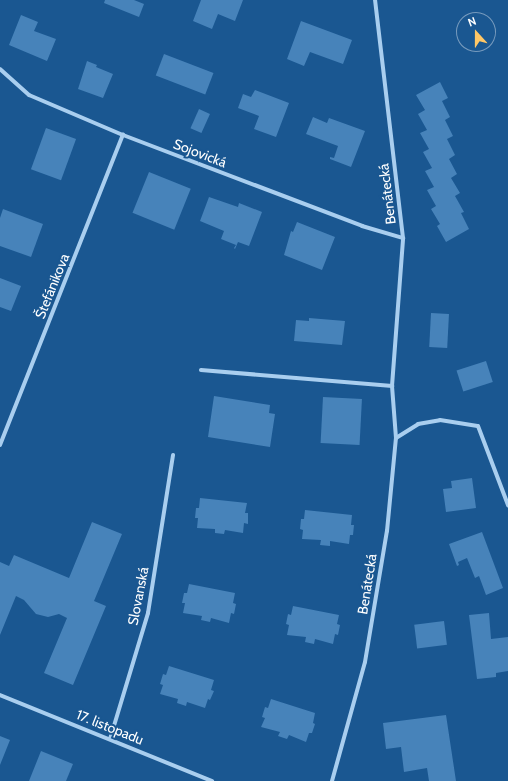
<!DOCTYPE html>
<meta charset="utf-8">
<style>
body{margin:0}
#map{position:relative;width:508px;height:781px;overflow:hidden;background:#1a5791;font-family:Cabin,sans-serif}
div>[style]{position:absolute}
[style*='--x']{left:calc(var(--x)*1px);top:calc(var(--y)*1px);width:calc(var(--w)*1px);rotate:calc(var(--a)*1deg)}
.building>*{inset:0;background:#4783ba;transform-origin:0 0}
.minor>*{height:4px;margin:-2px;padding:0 2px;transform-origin:2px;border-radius:2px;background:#a9ceef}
span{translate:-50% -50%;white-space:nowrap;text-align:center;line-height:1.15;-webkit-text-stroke:4px #1a5791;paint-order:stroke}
.street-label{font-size:14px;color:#fff}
.north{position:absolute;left:456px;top:12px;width:40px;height:40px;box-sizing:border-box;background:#1a5791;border:1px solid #769abd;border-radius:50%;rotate:339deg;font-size:11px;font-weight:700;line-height:16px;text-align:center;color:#fff}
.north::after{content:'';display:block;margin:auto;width:14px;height:18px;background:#ffc766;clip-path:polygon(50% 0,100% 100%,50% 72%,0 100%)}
</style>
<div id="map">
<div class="building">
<div style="clip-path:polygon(105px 0,134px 0,144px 4px,139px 17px,104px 3px)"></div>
<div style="clip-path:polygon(201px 0,243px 0,235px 21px,218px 14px,212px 29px,193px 21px)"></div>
<div style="clip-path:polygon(21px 15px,38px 22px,34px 31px,56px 39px,47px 61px,9px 45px)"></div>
<div style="clip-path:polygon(301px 21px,352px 40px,343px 64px,310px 52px,304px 66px,287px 59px)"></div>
<div style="left:164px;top:54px;width:53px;height:23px;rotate:21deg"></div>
<div style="clip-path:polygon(87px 61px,97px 65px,96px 67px,113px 74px,103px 98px,78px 89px)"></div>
<div style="clip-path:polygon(440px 82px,448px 98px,442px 101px,450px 117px,445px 120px,453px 136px,447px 139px,455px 155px,449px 159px,457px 174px,451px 178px,460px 193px,455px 196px,464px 212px,461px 213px,469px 229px,446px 242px,437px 226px,440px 224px,431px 209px,436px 206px,427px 190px,434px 187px,425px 171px,432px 168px,423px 152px,429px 149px,420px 133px,427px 130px,418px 114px,425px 110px,416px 95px)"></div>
<div style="clip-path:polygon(255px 90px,289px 103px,276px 137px,254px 129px,259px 116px,238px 108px,243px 94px,251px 97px)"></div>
<div style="left:199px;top:109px;width:12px;height:21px;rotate:24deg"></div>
<div style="clip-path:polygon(313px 117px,327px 123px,329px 118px,365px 131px,351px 167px,330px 159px,330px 157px,334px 158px,338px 146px,306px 134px)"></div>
<div style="left:46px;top:128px;width:32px;height:44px;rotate:20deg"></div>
<div style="left:149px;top:172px;width:45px;height:44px;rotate:22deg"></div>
<div style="clip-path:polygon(209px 197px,238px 207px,239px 203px,262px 212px,249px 246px,238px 242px,235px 249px,234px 248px,236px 245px,221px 239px,224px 231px,200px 221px)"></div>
<div style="clip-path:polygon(3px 209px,43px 224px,31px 257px,0 246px,0 218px)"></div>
<div style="clip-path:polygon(297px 222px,335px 237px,322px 270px,284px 255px,291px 231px,293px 232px)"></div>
<div style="clip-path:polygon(0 278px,21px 286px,11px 311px,0 307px)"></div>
<div style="left:431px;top:313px;width:18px;height:34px;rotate:3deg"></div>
<div style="clip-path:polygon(309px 318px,345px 321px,342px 345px,294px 341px,296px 320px,309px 321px)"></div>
<div style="left:486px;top:361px;width:22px;height:31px;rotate:72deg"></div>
<div style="clip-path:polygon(214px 396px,270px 405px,269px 413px,275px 414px,270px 447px,208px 437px)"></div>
<div style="left:323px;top:397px;width:39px;height:46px;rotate:3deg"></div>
<div style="clip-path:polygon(472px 478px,476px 508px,446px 512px,443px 489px,452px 488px,451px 481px)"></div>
<div style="clip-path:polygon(200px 498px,247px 503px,245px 513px,248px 513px,248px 524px,244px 523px,243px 533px,225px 530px,224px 534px,215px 533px,215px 529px,197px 528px,198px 518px,195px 518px,196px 508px,199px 508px)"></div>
<div style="clip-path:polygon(305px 510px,352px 515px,351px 525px,354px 525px,353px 535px,350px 535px,349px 544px,330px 541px,330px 546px,320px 545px,321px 540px,302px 539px,303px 530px,300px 529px,301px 519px,304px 519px)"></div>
<div style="clip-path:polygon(92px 522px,122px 534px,94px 601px,106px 606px,73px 685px,44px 673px,67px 618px,59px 614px,48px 617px,36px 614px,24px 600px,16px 596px,0 635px,0 562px,9px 566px,14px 555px,69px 578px)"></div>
<div style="clip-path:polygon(482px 532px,503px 588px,486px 595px,479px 576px,475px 578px,467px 558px,458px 562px,459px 565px,457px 566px,449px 544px)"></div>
<div style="clip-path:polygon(189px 584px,235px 593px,233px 603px,236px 604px,234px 614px,231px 613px,229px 623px,211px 618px,210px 622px,201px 620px,202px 616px,183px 613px,185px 603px,182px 603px,184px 593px,187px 593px)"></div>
<div style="clip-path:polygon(293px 606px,339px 615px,337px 624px,340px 625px,338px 635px,335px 634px,333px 644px,315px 639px,314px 644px,305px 642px,306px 637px,287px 635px,289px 625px,286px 624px,288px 614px,291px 615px)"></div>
<div style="clip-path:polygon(489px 613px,491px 639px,508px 637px,508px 671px,496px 673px,496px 677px,477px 679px,469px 615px)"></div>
<div style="left:444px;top:621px;width:24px;height:30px;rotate:83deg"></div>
<div style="clip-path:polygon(169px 666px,214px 680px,211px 690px,214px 691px,210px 700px,208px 699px,205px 708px,187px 702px,186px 706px,177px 703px,178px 699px,160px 694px,163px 685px,160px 684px,163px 674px,166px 675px)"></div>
<div style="clip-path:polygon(271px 699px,315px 713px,313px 723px,315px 724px,312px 733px,309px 733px,306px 742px,289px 735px,287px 739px,278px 736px,280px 732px,261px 727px,265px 718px,262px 717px,265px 707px,268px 708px)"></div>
<div style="clip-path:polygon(446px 715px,456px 781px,429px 781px,427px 768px,404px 772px,401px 747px,386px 749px,383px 723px)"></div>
<div style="clip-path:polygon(0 736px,10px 740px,0 765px)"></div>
<div style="clip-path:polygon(41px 751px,73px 764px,66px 781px,29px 781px)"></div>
</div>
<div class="minor">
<div style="--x:0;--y:69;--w:39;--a:42"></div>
<div style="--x:29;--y:95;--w:102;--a:23.1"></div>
<div style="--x:123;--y:135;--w:256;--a:20.8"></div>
<div style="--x:362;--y:226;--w:43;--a:16.3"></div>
<div style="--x:201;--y:370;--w:192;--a:4.8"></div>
<div style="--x:396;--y:438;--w:26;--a:-32"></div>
<div style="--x:418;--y:424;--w:22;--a:-10"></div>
<div style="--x:440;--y:420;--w:38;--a:9"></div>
<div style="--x:478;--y:426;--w:85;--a:69.2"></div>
<div style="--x:0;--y:445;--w:334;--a:-68.4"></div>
<div style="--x:0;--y:695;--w:229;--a:22.1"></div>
<div style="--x:110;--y:739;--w:132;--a:-73.2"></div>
<div style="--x:148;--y:613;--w:160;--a:-81"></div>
<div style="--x:332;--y:781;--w:123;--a:-74.5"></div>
<div style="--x:365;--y:662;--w:133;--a:-80.5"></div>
<div style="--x:387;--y:531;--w:93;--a:-84.5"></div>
<div style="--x:396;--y:438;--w:52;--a:-94.4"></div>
<div style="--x:392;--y:386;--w:148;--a:-85.7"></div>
<div style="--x:403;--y:238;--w:240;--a:-96.7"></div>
</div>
<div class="street-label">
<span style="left:200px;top:153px;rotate:21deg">Sojovická</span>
<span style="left:387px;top:194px;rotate:-97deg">Benátecká</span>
<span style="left:52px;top:286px;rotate:-68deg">Štefánikova</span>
<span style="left:367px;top:584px;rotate:-81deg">Benátecká</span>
<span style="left:138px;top:596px;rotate:-79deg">Slovanská</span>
<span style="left:110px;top:727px;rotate:22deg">17. listopadu</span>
</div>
<div class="north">N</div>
</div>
